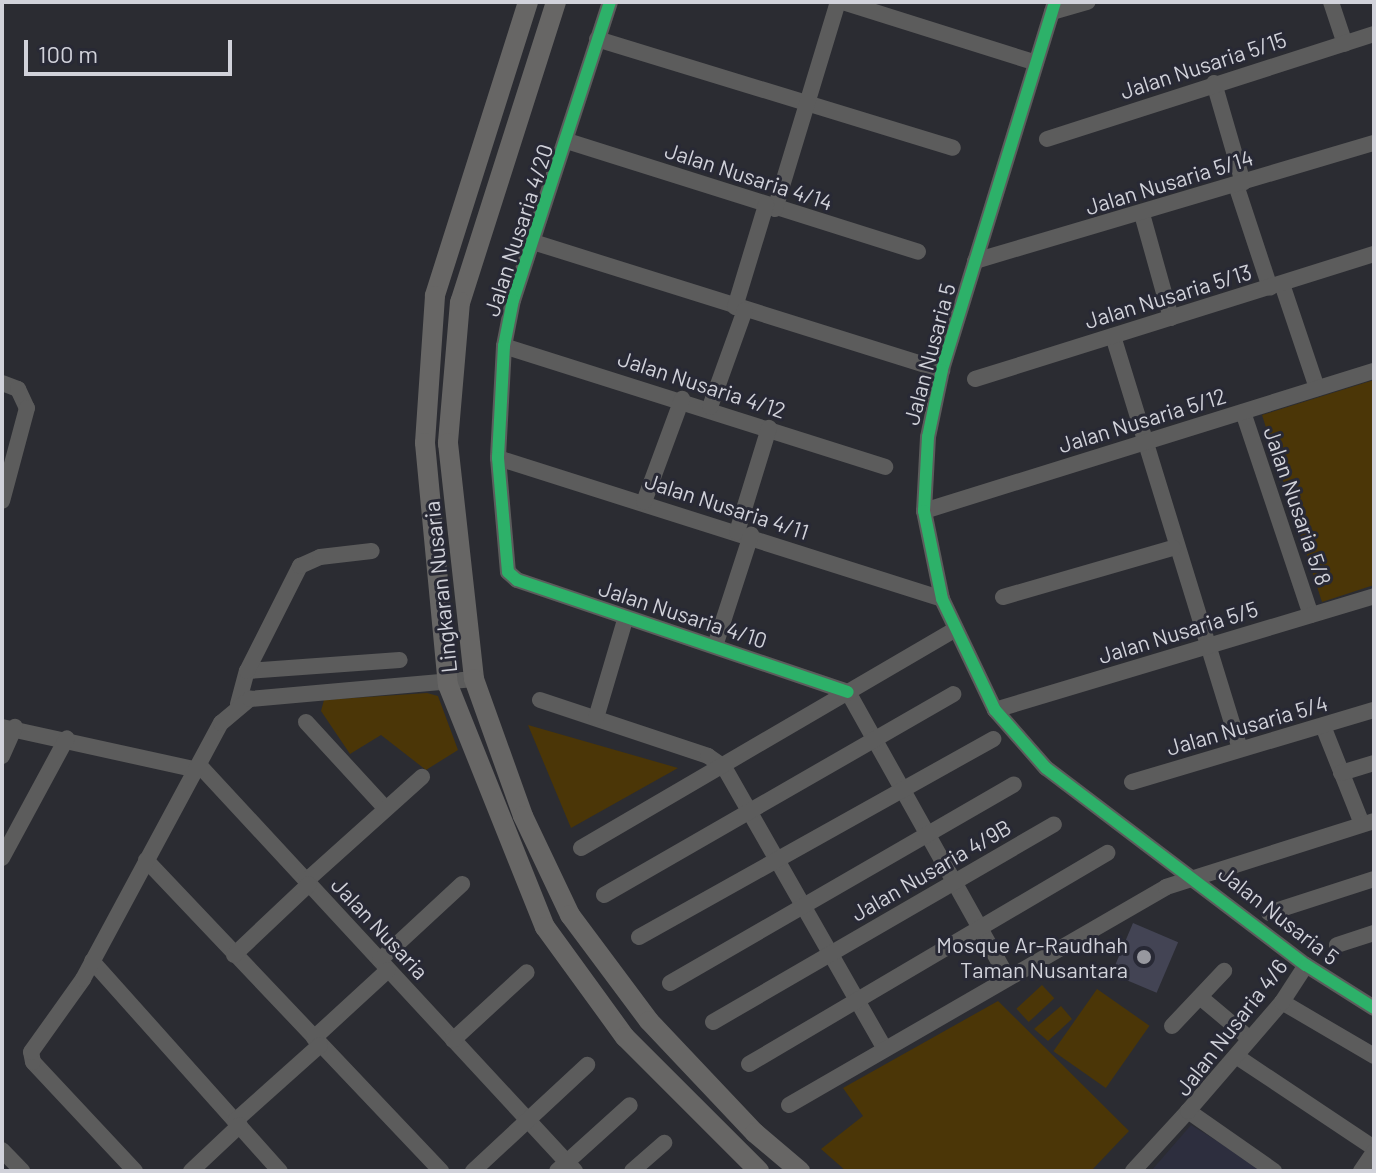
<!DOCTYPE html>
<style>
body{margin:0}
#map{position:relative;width:1376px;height:1173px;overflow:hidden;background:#2b2c32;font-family:Barlow,sans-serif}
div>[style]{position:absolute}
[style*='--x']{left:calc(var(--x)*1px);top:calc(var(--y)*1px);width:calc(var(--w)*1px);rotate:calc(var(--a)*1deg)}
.built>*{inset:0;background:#2d2e3e}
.green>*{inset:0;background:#4b3607;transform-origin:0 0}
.building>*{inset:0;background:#434454;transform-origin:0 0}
.minor>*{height:16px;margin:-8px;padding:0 8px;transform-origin:8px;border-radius:8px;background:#5c5c5c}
.major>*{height:20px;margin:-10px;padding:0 10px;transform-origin:10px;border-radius:10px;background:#676665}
.cycleway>*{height:12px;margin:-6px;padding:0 6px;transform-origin:6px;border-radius:6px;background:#2db169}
.dots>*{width:22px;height:22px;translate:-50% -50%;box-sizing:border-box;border:4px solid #282935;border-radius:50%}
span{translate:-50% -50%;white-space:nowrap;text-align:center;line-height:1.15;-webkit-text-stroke:6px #282935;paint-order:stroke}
.street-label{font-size:22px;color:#d1d2da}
.poi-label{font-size:22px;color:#d1d2da}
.right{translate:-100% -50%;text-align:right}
.frame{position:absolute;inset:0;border:4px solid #d1d2da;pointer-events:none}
.scale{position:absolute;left:24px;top:40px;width:208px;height:36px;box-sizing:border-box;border:4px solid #d1d2da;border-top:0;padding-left:10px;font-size:24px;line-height:28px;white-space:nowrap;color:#d1d2da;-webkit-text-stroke:6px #282935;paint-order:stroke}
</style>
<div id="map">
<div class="built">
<div style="clip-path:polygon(1191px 1125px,1266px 1171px,1151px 1171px)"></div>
</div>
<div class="green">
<div style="clip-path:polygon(1374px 380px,1374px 585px,1322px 602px,1262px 415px)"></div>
<div style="clip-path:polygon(427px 693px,438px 696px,458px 750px,426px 770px,381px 735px,350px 754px,321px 711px,324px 700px)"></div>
<div style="clip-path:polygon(528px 725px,678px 768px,571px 828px)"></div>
<div style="left:1042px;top:985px;width:18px;height:35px;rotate:47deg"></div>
<div style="left:1097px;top:989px;width:64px;height:76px;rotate:35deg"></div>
<div style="clip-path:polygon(998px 1001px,1129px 1131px,1091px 1171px,846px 1171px,821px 1149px,863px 1116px,843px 1088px)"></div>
<div style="clip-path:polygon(1061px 1006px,1072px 1019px,1048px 1041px,1034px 1029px)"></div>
</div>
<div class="building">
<div style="left:1133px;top:923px;width:49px;height:55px;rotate:23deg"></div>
</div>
<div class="minor">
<div style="--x:610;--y:2;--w:313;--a:108"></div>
<div style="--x:513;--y:300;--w:47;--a:101.1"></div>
<div style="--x:504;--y:346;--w:112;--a:93.1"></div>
<div style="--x:498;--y:458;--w:114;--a:85"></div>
<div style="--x:508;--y:572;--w:12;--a:42"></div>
<div style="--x:517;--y:580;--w:349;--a:18.7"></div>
<div style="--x:848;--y:692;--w:325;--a:60.8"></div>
<div style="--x:843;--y:2;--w:202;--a:17.5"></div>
<div style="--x:1055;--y:2;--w:385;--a:107.1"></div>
<div style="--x:942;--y:370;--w:68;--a:101.8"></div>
<div style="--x:928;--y:437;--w:74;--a:93.1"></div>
<div style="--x:924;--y:511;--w:90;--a:78.4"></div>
<div style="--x:942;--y:599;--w:123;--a:64.5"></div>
<div style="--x:995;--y:710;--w:77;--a:48.7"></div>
<div style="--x:1046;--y:768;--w:326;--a:37.2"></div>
<div style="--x:1306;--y:965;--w:80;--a:32.3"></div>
<div style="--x:1331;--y:2;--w:44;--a:71.6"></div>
<div style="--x:1052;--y:12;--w:37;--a:-16"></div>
<div style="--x:597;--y:39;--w:372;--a:17"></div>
<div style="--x:1214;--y:83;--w:104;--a:73.8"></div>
<div style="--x:1047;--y:139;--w:343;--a:-17.8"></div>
<div style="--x:567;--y:141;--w:368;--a:17.5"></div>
<div style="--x:1236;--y:185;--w:108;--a:71.7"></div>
<div style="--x:775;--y:209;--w:216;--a:-73.1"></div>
<div style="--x:1142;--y:214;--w:108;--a:74.4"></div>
<div style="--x:533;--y:242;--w:429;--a:17.4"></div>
<div style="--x:975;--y:261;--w:416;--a:-16.5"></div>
<div style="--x:1282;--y:284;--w:110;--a:71.4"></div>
<div style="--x:735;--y:307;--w:107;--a:-73.1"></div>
<div style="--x:1113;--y:336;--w:432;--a:72.9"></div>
<div style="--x:504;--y:346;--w:400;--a:17.6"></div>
<div style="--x:975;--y:379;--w:418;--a:-17.4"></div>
<div style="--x:2;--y:383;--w:17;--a:21"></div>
<div style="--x:18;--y:389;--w:21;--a:65"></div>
<div style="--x:27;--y:408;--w:96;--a:105"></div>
<div style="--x:710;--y:407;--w:103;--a:-70.2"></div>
<div style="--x:1243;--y:412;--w:214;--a:71.5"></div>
<div style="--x:498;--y:458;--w:466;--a:17.6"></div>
<div style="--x:644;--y:502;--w:110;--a:-69.7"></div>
<div style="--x:924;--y:511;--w:471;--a:-17.3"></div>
<div style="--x:737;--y:532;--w:109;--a:-72.9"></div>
<div style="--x:1003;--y:597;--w:177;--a:-16.1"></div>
<div style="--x:716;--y:643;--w:114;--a:-72"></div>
<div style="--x:247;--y:671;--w:153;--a:-4.1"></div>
<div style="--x:540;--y:700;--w:177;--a:18.4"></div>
<div style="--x:708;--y:756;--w:19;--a:35"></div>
<div style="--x:724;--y:767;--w:321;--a:60.3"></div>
<div style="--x:238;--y:704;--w:34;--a:-75"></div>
<div style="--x:247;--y:671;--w:118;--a:-63.2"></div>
<div style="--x:300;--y:566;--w:22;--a:-24"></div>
<div style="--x:320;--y:557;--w:52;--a:-6.6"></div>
<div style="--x:995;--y:710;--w:396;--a:-16.7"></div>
<div style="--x:596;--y:718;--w:105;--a:-73.5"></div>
<div style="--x:306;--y:722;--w:117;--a:47.4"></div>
<div style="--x:1323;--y:726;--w:105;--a:68.3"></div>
<div style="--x:2;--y:727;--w:201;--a:12.4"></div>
<div style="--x:2;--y:756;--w:32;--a:-66"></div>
<div style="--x:200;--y:766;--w:552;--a:47.2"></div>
<div style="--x:1341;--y:773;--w:34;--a:-17"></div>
<div style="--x:1132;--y:782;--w:252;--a:-16.6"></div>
<div style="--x:581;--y:848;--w:431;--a:-30.3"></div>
<div style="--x:2;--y:858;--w:136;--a:-61.6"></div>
<div style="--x:146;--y:860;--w:429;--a:46.5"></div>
<div style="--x:306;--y:881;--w:156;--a:-41.9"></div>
<div style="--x:604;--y:895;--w:403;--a:-29.9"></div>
<div style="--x:1269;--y:913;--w:110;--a:-17.9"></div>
<div style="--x:639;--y:937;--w:406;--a:-29.2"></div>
<div style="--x:1337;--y:945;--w:39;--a:-18"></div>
<div style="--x:234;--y:955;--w:103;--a:-43.4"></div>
<div style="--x:380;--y:960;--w:112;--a:-42.8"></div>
<div style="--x:92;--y:961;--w:282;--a:48.2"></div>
<div style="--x:670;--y:983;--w:397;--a:-30"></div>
<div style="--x:1200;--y:997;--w:65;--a:40"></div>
<div style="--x:1282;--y:1002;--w:107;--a:30.4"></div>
<div style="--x:713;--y:1022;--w:394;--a:-30.1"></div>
<div style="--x:1172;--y:1026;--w:76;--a:-46.6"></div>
<div style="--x:314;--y:1038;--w:100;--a:-42.6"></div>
<div style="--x:453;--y:1040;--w:100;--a:-42.6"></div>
<div style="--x:1236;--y:1056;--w:166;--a:33.7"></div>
<div style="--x:749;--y:1064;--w:416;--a:-30.5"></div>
<div style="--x:789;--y:1105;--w:435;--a:-30"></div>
<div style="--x:1166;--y:887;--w:218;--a:-17.6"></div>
<div style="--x:235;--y:1121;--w:114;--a:-41.8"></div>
<div style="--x:2;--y:1150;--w:29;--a:46"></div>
<div style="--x:135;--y:1171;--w:149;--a:-133.1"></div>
<div style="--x:33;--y:1062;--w:10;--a:-101"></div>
<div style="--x:31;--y:1052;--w:90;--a:-54.5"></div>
<div style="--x:83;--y:979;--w:291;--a:-61.7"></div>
<div style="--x:221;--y:723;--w:38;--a:-40"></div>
<div style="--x:250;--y:699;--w:225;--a:-5.1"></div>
<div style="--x:191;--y:1171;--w:67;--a:-43.2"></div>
<div style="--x:473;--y:1171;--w:156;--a:-42.9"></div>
<div style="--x:557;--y:1171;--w:98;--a:-42.1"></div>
<div style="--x:632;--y:1171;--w:43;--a:-41.2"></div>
<div style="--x:1133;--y:1171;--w:81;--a:-47.5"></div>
<div style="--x:1274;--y:1171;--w:105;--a:-145.1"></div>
<div style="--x:1188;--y:1111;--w:144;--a:-49.2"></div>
<div style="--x:1282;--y:1002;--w:44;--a:-57"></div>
<div style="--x:1361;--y:1171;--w:23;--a:-56"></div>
</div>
<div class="major">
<div style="--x:528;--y:2;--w:308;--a:107.6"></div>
<div style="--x:435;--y:296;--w:147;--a:93.9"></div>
<div style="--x:425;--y:443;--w:243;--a:84.6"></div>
<div style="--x:448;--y:685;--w:261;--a:68.2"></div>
<div style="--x:545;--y:927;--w:136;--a:54"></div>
<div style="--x:625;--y:1037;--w:190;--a:45"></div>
<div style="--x:556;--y:2;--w:315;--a:107.7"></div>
<div style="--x:460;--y:302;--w:142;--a:94.9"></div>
<div style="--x:448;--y:443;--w:237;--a:83.7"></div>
<div style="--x:474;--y:679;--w:145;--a:70.3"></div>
<div style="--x:523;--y:816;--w:110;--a:64.6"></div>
<div style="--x:570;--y:915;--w:132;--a:53.3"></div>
<div style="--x:649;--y:1021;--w:154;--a:46.6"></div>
<div style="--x:755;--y:1133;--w:59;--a:40.2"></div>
</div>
<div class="cycleway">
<div style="--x:610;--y:2;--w:313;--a:108"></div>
<div style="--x:513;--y:300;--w:47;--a:101.1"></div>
<div style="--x:504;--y:346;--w:112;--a:93.1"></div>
<div style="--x:498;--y:458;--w:114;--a:85"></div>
<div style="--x:508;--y:572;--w:12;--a:42"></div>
<div style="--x:517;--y:580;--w:349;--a:18.7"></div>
<div style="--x:1055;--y:2;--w:385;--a:107.1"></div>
<div style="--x:942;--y:370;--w:68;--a:101.8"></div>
<div style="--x:928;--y:437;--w:74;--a:93.1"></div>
<div style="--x:924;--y:511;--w:90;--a:78.4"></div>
<div style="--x:942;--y:599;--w:123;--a:64.5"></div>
<div style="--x:995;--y:710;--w:77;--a:48.7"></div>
<div style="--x:1046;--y:768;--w:326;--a:37.2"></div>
<div style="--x:1306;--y:965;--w:80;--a:32.3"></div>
</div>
<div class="dots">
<div style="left:1144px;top:957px;background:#97989f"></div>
</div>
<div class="street-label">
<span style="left:1203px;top:65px;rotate:-18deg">Jalan Nusaria 5/15</span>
<span style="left:749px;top:176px;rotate:18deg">Jalan Nusaria 4/14</span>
<span style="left:1169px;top:182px;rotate:-17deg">Jalan Nusaria 5/14</span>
<span style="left:518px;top:230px;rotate:-72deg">Jalan Nusaria 4/20</span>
<span style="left:1168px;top:296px;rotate:-17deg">Jalan Nusaria 5/13</span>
<span style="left:929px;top:354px;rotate:-75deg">Jalan Nusaria 5</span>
<span style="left:702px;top:384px;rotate:18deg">Jalan Nusaria 4/12</span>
<span style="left:1142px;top:420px;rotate:-17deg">Jalan Nusaria 5/12</span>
<span style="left:727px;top:506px;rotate:18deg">Jalan Nusaria 4/11</span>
<span style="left:1298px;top:506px;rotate:71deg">Jalan Nusaria 5/8</span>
<span style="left:440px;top:587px;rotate:-96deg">Lingkaran Nusaria</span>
<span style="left:683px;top:614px;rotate:18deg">Jalan Nusaria 4/10</span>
<span style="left:1178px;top:632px;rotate:-17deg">Jalan Nusaria 5/5</span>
<span style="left:1247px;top:725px;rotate:-16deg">Jalan Nusaria 5/4</span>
<span style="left:931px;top:870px;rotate:-30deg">Jalan Nusaria 4/9B</span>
<span style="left:1279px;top:915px;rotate:38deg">Jalan Nusaria 5</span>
<span style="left:380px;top:928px;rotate:47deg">Jalan Nusaria</span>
<span style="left:1231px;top:1027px;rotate:-52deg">Jalan Nusaria 4/6</span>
</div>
<div class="poi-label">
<span class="right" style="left:1128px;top:957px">Mosque Ar-Raudhah<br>Taman Nusantara</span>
</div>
<div class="frame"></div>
<div class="scale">100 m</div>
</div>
